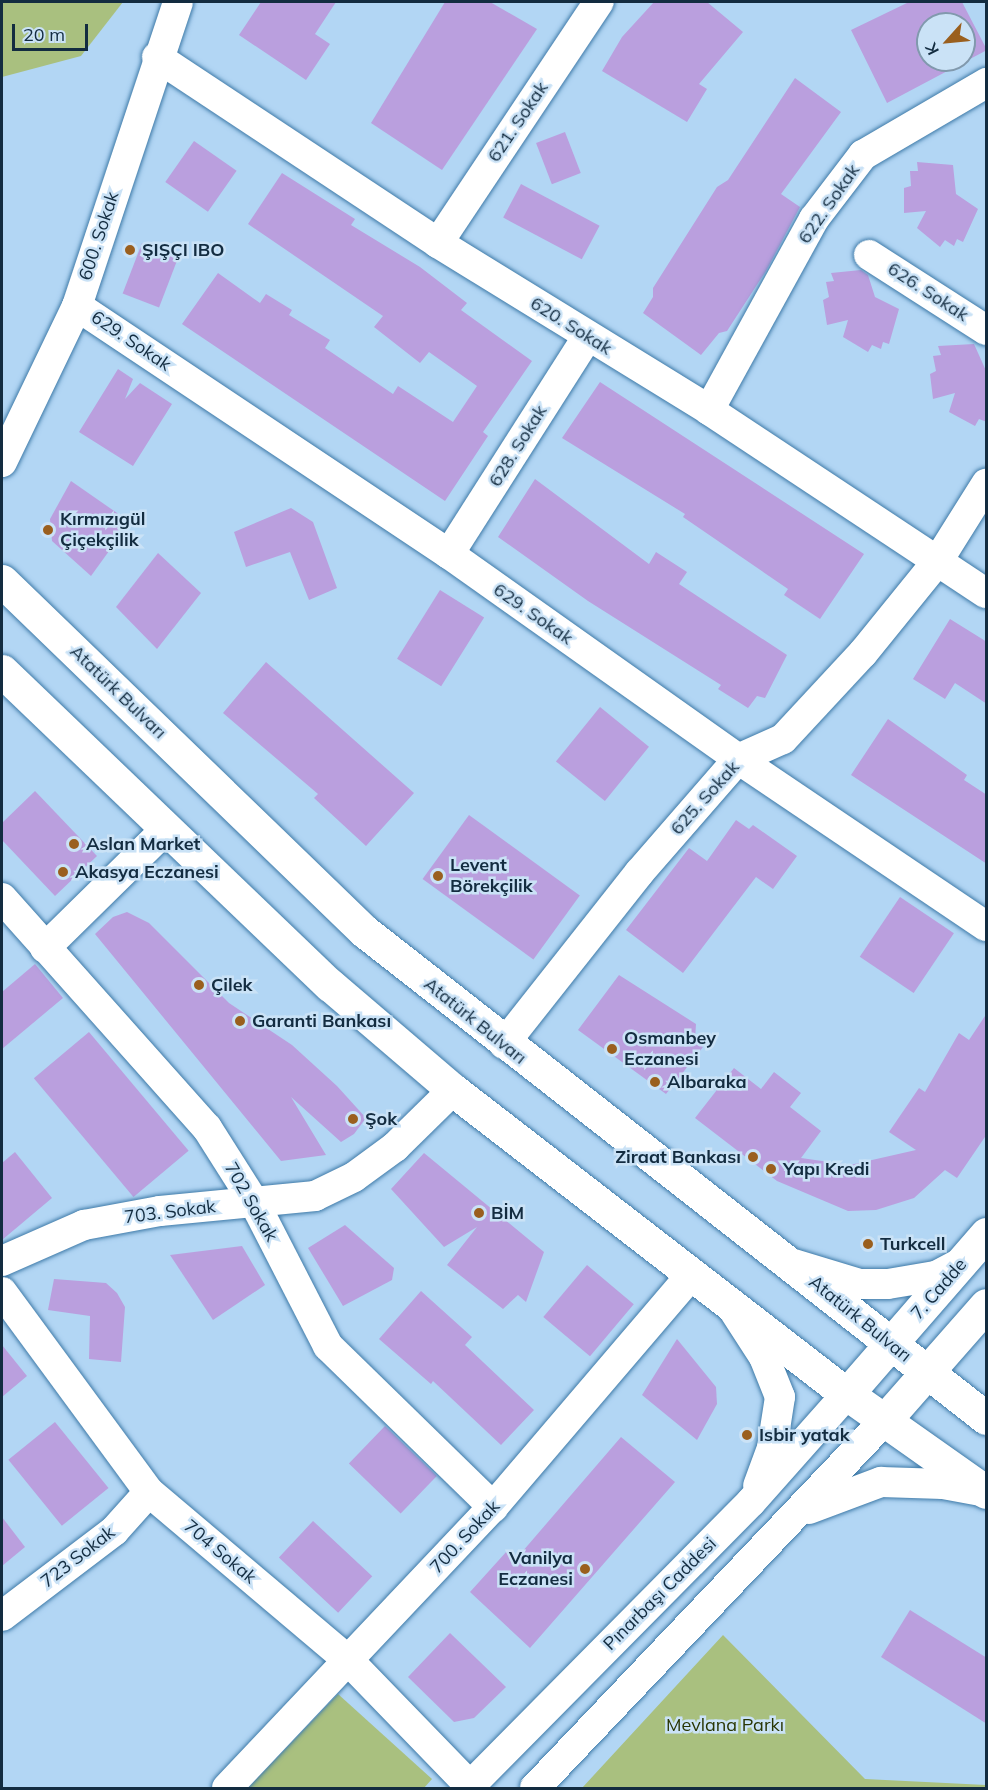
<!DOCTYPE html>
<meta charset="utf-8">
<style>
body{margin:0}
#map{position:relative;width:988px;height:1790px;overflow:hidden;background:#b2d6f4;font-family:Mulish,sans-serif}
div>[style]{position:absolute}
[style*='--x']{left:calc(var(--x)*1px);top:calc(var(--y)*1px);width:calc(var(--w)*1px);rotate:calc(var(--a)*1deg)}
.green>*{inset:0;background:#a9c07f}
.building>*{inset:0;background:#ba9fde;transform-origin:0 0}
.roads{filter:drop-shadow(0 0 2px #3e7aa8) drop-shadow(0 0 2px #3e7aa8)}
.minor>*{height:30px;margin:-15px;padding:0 15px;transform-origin:15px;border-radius:15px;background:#fff}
.major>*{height:33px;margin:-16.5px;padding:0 16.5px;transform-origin:16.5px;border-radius:16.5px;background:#fff}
.dots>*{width:16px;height:16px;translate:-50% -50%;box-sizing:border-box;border:3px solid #cae2f6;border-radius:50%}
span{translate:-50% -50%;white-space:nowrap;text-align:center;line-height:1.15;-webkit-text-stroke:5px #cae2f6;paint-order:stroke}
.street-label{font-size:18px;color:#132c40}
.poi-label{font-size:18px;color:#132c40;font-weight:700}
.left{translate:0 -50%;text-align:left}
.right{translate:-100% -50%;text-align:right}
.park-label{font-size:18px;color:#283502}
.frame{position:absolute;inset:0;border:3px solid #132c40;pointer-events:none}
.north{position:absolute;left:916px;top:12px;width:60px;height:60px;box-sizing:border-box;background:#cae2f6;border:2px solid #8199ad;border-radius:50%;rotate:243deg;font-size:16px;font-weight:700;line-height:24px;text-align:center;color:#132c40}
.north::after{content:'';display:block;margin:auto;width:21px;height:27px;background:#9a5f1e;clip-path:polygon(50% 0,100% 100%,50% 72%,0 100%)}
.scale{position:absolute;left:12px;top:24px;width:76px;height:27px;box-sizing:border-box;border:3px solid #132c40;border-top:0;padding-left:8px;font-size:18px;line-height:21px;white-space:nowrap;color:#132c40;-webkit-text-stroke:4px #cae2f6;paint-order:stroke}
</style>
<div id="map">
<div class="green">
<div style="clip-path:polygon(2px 2px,123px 2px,81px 56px,2px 77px)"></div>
<div style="clip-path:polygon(723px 1635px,865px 1779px,986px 1785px,986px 1788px,582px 1788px)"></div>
<div style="clip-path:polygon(338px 1694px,432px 1779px,424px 1788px,248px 1788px)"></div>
</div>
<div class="building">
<div style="clip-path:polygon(261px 2px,336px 2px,315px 34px,330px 44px,306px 80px,239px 35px)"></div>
<div style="clip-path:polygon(445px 2px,490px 2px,537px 29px,442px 170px,371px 123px)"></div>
<div style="clip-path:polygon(654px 2px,707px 2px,743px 32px,699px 84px,707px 89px,687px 122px,602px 71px,622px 37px)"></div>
<div style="clip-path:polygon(evenodd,909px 2px,962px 2px,987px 50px,887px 103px,851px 30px,909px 2px,928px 24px,964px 24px,964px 60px,928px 60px,928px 24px)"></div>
<div style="clip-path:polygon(795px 78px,841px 112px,781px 194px,800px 207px,766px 271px,727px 331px,719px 333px,701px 355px,643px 313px,653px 297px,653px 288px,717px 187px,728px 180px)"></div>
<div style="left:565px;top:132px;width:44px;height:31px;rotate:69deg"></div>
<div style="left:194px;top:141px;width:52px;height:50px;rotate:35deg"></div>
<div style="clip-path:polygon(917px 162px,953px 165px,956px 194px,978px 209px,963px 242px,957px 239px,954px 246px,945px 240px,940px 247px,917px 228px,926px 211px,904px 213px,904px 188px,911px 186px,910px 171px,918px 171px)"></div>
<div style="clip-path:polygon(282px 173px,355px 219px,351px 225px,420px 267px,467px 303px,461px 310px,532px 361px,483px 432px,488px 436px,445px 501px,182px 324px,218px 273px,260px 303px,266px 294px,292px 310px,289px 315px,330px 340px,325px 348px,393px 394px,398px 386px,453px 422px,477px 386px,429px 352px,420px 363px,374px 327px,383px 316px,248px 224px)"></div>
<div style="left:521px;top:184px;width:89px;height:38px;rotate:28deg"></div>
<div style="left:142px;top:243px;width:39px;height:54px;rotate:21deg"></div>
<div style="clip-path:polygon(861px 270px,868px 275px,875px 297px,899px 309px,889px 344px,883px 342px,881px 349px,872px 345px,868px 352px,843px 337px,848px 320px,827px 325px,823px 300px,829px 297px,826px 282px,834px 281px,831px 273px)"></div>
<div style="clip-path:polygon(974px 344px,987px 373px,987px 422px,979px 419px,975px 426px,949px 412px,955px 393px,933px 399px,930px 374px,936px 371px,933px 356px,941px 355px,938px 346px)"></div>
<div style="clip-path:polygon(118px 369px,133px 379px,125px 399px,140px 383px,172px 404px,133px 466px,79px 432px)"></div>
<div style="clip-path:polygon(600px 382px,864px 554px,820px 619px,784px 595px,788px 589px,683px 517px,685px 514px,562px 438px)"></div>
<div style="clip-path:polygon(535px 479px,649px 564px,656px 552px,687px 572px,679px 584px,787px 655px,765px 698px,757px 696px,748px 708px,718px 689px,721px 685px,588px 601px,498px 537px)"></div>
<div style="clip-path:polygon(71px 481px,130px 522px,91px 576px,52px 541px,50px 519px)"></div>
<div style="clip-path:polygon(291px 508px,313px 522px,337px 588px,309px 600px,290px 552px,246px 567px,234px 532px)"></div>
<div style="clip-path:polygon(158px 553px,201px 593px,157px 649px,116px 607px)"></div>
<div style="left:440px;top:590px;width:52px;height:81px;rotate:32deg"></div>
<div style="clip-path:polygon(950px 619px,987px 642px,987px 704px,955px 683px,945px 699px,913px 679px)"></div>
<div style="clip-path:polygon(266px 662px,414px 793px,366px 846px,314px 798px,318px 794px,223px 713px)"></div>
<div style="left:600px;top:707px;width:63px;height:70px;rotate:39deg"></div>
<div style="clip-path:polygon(888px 719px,967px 775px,964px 780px,987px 795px,987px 864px,851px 775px)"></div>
<div style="clip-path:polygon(35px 791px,97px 856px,55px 896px,2px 840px,2px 823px)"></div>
<div style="left:469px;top:815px;width:137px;height:79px;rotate:36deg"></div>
<div style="clip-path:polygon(736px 820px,749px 829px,753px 825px,797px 856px,773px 889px,756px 877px,683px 973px,626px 930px,689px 848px,707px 861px)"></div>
<div style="left:900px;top:897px;width:65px;height:72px;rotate:34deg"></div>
<div style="clip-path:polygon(127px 912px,149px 923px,229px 1003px,292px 1045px,337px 1086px,366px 1118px,354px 1134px,341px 1142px,291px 1097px,326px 1155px,281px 1161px,95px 934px,113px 917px)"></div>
<div style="clip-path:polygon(35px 964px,63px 998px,2px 1049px,2px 992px)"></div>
<div style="clip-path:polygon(619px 975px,696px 1024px,695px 1040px,703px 1047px,666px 1094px,578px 1030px)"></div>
<div style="clip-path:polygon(987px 1013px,987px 1134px,957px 1178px,945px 1170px,914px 1198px,876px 1210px,848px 1211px,777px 1181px,695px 1118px,734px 1068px,761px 1089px,774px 1072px,801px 1093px,790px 1107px,821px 1131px,801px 1158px,850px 1165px,916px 1150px,889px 1132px,919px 1088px,925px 1092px,959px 1033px,969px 1040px)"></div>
<div style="left:89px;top:1032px;width:155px;height:72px;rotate:50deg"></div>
<div style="clip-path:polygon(15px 1152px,52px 1198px,2px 1240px,2px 1163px)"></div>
<div style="clip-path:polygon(424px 1153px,544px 1252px,526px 1302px,518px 1295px,503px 1309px,447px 1265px,477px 1227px,444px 1247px,391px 1189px)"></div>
<div style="clip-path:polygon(345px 1225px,394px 1268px,392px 1280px,343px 1306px,308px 1248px)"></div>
<div style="clip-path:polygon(242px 1246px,265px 1285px,213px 1320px,170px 1255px)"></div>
<div style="left:587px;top:1265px;width:61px;height:68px;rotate:40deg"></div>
<div style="clip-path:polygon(54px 1279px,106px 1283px,117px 1293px,125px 1307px,121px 1362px,89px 1359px,90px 1316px,48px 1310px)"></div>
<div style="clip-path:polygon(421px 1291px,472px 1337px,465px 1345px,534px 1410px,501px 1445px,433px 1381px,431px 1384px,379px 1339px)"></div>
<div style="clip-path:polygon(677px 1339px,716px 1387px,717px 1404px,697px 1440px,642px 1395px)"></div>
<div style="clip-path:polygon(2px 1345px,27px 1376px,2px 1397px)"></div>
<div style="left:55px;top:1422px;width:85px;height:60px;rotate:51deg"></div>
<div style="left:385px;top:1426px;width:72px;height:52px;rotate:44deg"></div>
<div style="clip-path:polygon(621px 1437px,675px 1482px,530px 1648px,470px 1592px,507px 1551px,516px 1559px)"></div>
<div style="clip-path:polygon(2px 1517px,25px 1547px,2px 1566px)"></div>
<div style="left:313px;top:1521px;width:81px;height:50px;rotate:43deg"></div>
<div style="clip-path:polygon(910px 1610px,987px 1658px,987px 1724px,881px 1657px)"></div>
<div style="clip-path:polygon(450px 1633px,506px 1687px,474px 1718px,454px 1722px,408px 1677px)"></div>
</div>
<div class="roads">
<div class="minor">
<div style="--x:157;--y:57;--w:337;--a:33.5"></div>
<div style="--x:438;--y:243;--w:318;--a:31.6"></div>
<div style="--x:709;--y:410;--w:332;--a:33.5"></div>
<div style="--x:438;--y:243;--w:290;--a:-56.3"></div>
<div style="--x:869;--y:255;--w:139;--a:32.7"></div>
<div style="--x:77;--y:306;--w:447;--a:33.7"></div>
<div style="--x:449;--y:554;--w:354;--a:35.3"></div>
<div style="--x:738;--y:759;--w:299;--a:34"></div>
<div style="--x:709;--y:410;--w:218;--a:-61.2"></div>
<div style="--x:814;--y:219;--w:81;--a:-52.6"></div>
<div style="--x:863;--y:155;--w:143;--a:-30.3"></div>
<div style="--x:2;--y:462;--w:173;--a:-64.3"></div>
<div style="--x:77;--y:306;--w:320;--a:-71.6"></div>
<div style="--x:449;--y:554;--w:257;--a:-57.5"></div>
<div style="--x:2;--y:898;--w:308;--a:48.3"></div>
<div style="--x:207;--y:1128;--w:88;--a:57.6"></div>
<div style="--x:254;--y:1202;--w:162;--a:62.8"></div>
<div style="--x:328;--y:1346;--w:231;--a:44.3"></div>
<div style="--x:45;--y:948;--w:168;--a:-44.5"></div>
<div style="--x:504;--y:1044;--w:218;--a:-51.7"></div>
<div style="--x:639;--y:873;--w:151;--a:-49"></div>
<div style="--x:738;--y:759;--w:49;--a:-24"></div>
<div style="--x:783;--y:739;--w:117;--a:-47.1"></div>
<div style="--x:863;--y:653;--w:121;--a:-51"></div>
<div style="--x:939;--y:559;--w:89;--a:-57.9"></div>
<div style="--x:2;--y:1261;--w:90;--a:-23.7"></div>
<div style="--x:84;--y:1225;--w:77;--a:-10.4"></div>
<div style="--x:160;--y:1211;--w:156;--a:-5.5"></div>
<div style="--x:315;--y:1196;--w:43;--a:-26"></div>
<div style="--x:354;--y:1177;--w:51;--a:-36.2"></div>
<div style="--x:395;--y:1147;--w:81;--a:-44.5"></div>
<div style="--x:794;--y:1264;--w:69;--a:16.9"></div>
<div style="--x:860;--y:1284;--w:28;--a:0"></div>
<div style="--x:888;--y:1284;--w:49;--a:-9.5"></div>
<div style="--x:936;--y:1276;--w:30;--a:-28"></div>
<div style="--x:2;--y:1292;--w:248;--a:53.7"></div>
<div style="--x:149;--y:1492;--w:262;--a:40.2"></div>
<div style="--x:349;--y:1661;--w:174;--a:45.9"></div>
<div style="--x:735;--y:1312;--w:54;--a:57.2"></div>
<div style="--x:764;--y:1357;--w:43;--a:68.2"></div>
<div style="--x:780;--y:1397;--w:52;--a:98.9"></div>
<div style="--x:772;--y:1448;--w:40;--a:110.2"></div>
<div style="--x:809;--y:1509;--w:77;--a:-20.6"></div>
<div style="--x:881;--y:1482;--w:62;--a:1.8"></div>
<div style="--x:943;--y:1484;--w:44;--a:10.5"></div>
<div style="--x:2;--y:1616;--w:141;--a:-37.2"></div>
<div style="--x:114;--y:1531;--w:52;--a:-48.1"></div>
<div style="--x:227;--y:1788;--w:387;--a:-46.6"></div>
<div style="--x:493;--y:1507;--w:305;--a:-49.5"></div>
<div style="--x:468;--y:1788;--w:402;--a:-45.3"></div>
<div style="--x:751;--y:1502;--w:144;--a:-48.4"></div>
<div style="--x:535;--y:1788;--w:506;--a:-46.44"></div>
</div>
<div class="major">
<div style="--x:2;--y:581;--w:504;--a:44.03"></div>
<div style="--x:364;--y:931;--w:790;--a:38.06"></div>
<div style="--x:2;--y:671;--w:454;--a:43.8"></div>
<div style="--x:330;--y:985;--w:162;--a:40.5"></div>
<div style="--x:453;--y:1090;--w:498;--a:37.7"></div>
<div style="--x:847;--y:1394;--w:170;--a:35.2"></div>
<div style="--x:847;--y:1394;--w:212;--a:-49"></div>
<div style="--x:884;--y:1421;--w:154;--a:-48.7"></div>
</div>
</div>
<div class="dots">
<div style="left:130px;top:250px;background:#9a5f1e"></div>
<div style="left:48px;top:530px;background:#9a5f1e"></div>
<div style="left:74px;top:844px;background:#9a5f1e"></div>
<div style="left:63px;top:872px;background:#9a5f1e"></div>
<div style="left:438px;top:876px;background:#9a5f1e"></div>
<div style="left:199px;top:985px;background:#9a5f1e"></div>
<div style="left:240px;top:1021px;background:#9a5f1e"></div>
<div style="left:612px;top:1049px;background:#9a5f1e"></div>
<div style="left:655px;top:1082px;background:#9a5f1e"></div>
<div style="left:353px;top:1119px;background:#9a5f1e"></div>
<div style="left:753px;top:1157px;background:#9a5f1e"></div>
<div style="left:771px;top:1169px;background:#9a5f1e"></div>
<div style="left:479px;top:1213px;background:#9a5f1e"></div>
<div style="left:868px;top:1244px;background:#9a5f1e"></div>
<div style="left:747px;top:1435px;background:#9a5f1e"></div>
<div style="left:585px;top:1569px;background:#9a5f1e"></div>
</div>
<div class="street-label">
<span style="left:518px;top:122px;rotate:-56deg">621. Sokak</span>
<span style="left:829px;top:204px;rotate:-55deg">622. Sokak</span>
<span style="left:99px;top:236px;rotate:-72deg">600. Sokak</span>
<span style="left:928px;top:292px;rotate:33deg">626. Sokak</span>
<span style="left:571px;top:326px;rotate:32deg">620. Sokak</span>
<span style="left:131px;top:341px;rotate:34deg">629. Sokak</span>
<span style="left:518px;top:446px;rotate:-58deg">628. Sokak</span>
<span style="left:533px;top:614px;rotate:35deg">629. Sokak</span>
<span style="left:118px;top:692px;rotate:44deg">Atatürk Bulvarı</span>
<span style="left:705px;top:798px;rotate:-48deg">625. Sokak</span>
<span style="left:475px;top:1021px;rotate:39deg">Atatürk Bulvarı</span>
<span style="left:251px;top:1202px;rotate:60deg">702 Sokak</span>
<span style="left:170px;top:1212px;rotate:-7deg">703. Sokak</span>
<span style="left:939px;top:1289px;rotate:-49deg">7. Cadde</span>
<span style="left:860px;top:1319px;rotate:39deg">Atatürk Bulvarı</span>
<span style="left:465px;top:1537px;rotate:-47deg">700. Sokak</span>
<span style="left:220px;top:1552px;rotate:40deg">704 Sokak</span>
<span style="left:78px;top:1557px;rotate:-38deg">723 Sokak</span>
<span style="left:660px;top:1594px;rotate:-45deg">Pınarbaşı Caddesi</span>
</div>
<div class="poi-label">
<span class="left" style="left:142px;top:250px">ŞIŞÇI IBO</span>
<span class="left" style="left:60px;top:530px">Kırmızıgül<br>Çiçekçilik</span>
<span class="left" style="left:86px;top:844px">Aslan Market</span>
<span class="left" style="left:450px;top:876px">Levent<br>Börekçilik</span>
<span class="left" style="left:75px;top:872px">Akasya Eczanesi</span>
<span class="left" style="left:211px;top:985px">Çilek</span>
<span class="left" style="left:252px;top:1021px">Garanti Bankası</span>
<span class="left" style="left:624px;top:1049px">Osmanbey<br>Eczanesi</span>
<span class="left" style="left:667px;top:1082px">Albaraka</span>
<span class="left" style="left:365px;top:1119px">Şok</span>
<span class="right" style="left:741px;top:1157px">Ziraat Bankası</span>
<span class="left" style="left:783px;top:1169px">Yapı Kredi</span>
<span class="left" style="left:491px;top:1213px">BİM</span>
<span class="left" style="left:880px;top:1244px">Turkcell</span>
<span class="left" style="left:759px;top:1435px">Isbir yatak</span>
<span class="right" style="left:573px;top:1569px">Vanilya<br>Eczanesi</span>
</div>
<div class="park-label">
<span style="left:725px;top:1725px">Mevlana Parkı</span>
</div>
<div class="frame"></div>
<div class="north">K</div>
<div class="scale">20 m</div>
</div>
